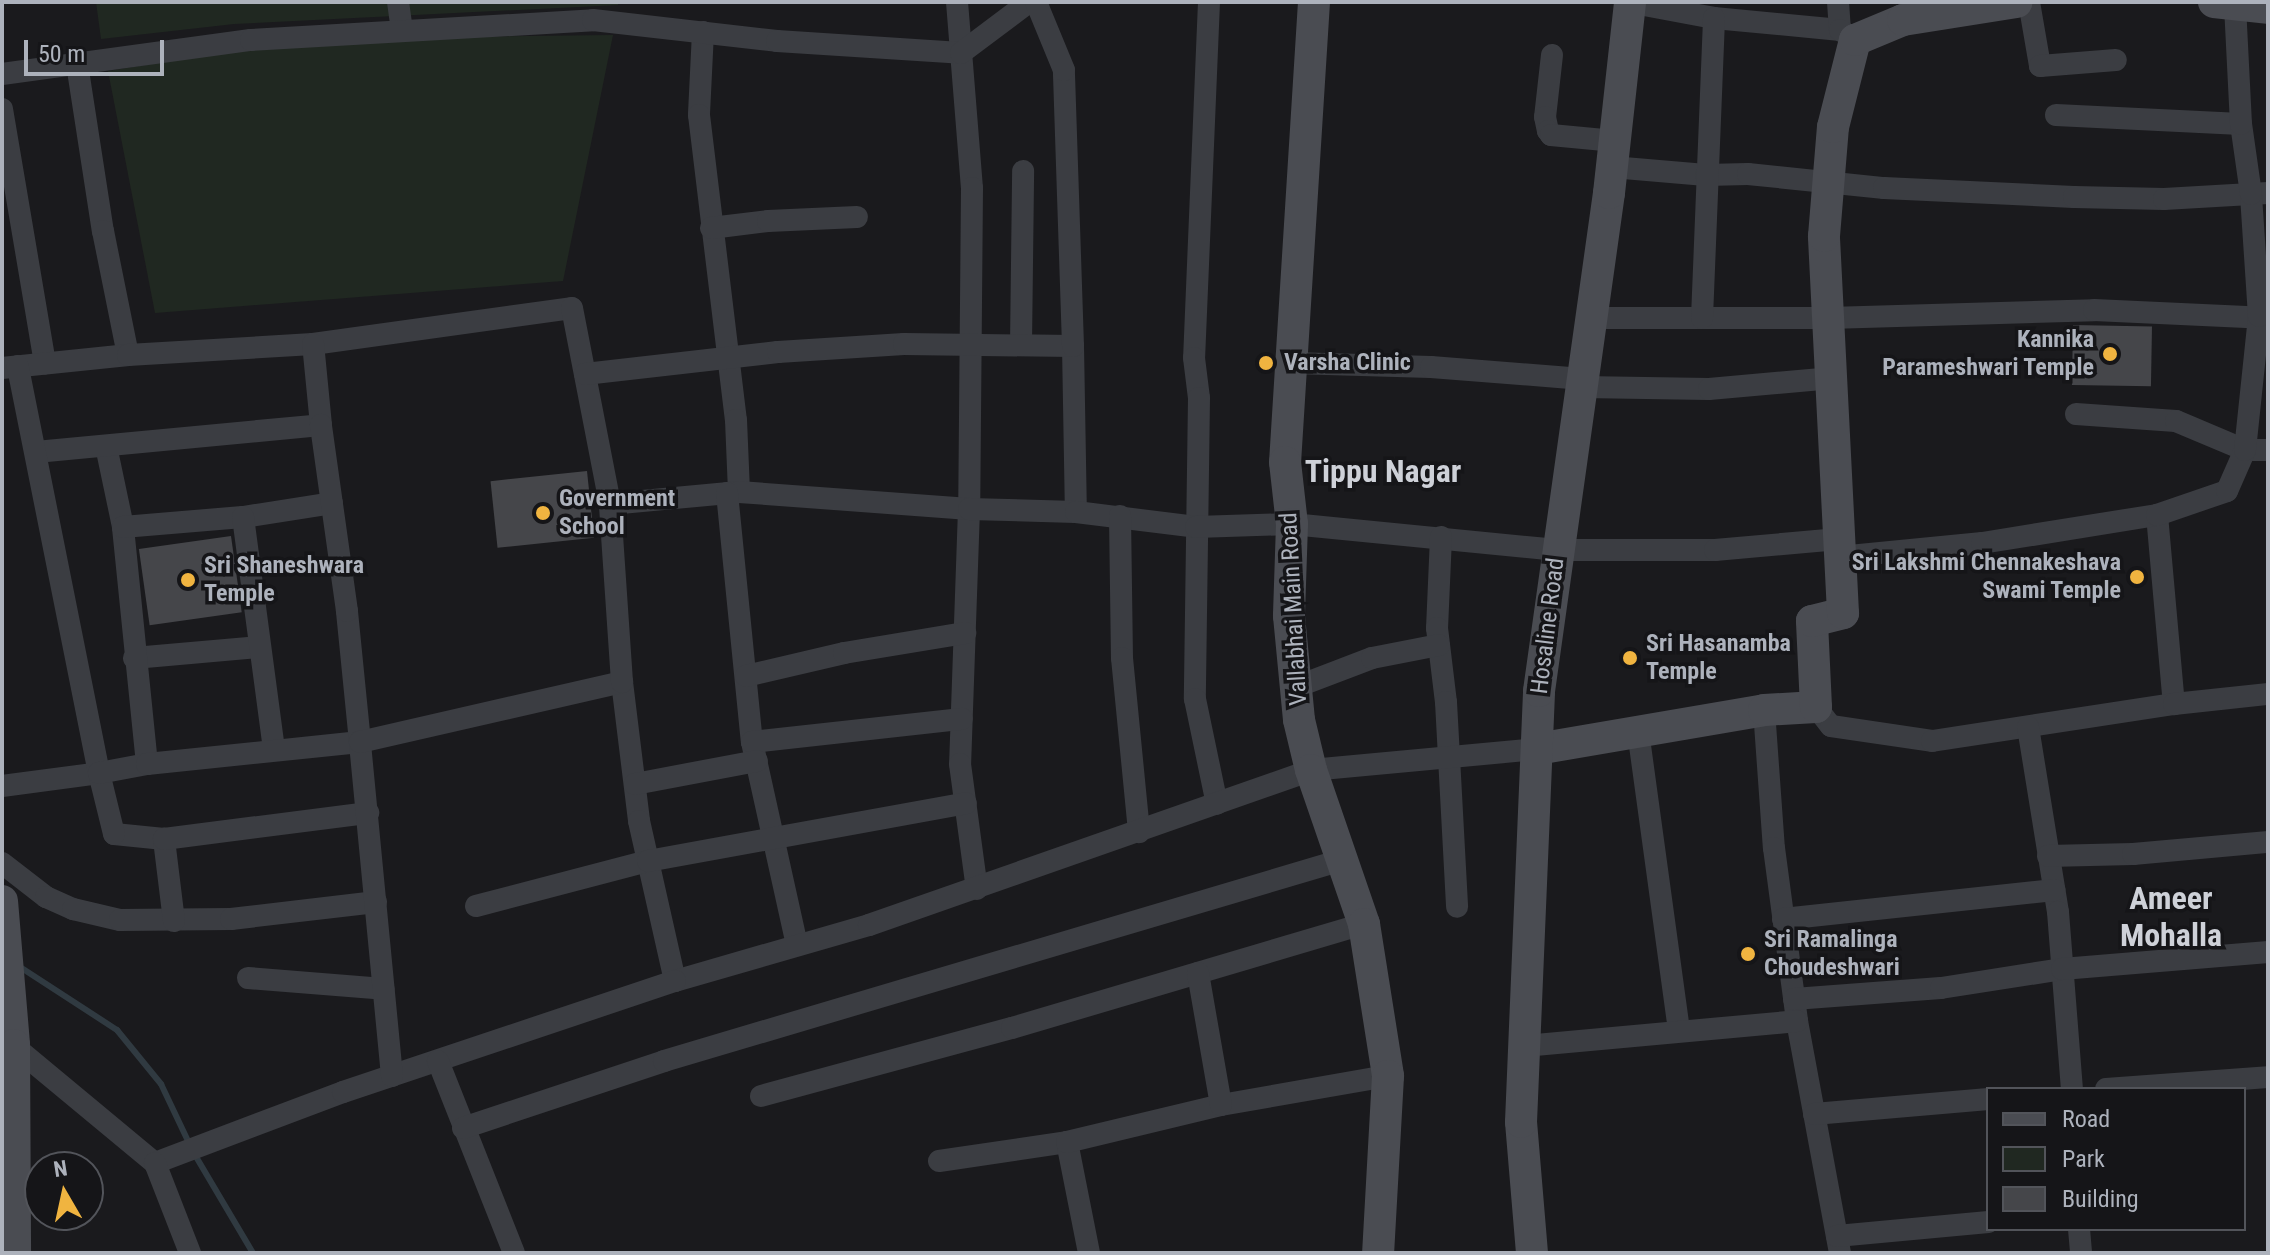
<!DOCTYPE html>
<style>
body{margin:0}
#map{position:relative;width:2270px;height:1255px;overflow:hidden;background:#1a1a1d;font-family:"Roboto Condensed",sans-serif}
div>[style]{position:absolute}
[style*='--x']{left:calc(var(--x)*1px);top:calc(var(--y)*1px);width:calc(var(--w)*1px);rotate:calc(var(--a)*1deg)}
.green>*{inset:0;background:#202821}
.stream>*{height:6px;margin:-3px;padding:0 3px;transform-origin:3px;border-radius:3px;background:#303a41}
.building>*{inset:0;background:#45464a;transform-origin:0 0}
.street>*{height:22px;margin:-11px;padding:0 11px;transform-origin:11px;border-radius:11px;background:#3b3d42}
.secondary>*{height:32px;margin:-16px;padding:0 16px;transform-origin:16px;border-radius:16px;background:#4a4c52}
.dots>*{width:22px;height:22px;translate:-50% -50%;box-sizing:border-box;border:4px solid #151518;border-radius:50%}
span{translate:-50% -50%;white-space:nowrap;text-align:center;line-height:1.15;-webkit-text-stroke:7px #151518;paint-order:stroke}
.poi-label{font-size:24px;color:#adb2bc;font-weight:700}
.right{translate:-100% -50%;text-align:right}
.left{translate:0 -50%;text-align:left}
.street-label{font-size:24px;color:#adb2bc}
.district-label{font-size:32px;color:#ced1d8;font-weight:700}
.frame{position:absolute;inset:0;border:4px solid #adb2bc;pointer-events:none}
.legend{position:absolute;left:1986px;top:1087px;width:260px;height:144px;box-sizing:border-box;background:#151518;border:2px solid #52545a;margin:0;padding:10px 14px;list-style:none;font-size:24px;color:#adb2bc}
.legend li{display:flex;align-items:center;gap:16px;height:40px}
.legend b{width:40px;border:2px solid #52545a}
.north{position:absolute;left:24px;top:1151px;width:80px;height:80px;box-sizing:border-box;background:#151518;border:2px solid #52545a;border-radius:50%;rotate:351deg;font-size:22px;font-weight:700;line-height:32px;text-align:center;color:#adb2bc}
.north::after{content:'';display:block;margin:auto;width:28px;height:36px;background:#f0b440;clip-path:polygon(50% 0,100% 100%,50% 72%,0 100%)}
.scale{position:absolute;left:24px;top:40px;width:140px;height:36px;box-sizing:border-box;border:4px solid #adb2bc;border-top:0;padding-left:10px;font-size:24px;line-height:28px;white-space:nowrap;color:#adb2bc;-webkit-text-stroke:6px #151518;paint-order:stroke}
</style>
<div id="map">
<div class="green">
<div style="clip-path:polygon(96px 2px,618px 2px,618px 5px,234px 24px,101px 39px)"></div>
<div style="clip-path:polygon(613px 35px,563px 281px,155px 313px,108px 71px,245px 49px,458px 37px)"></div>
</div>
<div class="stream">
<div style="--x:20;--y:967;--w:116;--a:33"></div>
<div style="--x:117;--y:1030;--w:70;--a:50.8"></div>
<div style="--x:161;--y:1084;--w:68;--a:64.6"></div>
<div style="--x:195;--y:1155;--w:114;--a:59.4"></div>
</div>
<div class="building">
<div style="left:2073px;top:325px;width:79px;height:60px;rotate:1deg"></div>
<div style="left:587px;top:471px;width:67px;height:97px;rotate:84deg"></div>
<div style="left:231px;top:536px;width:77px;height:93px;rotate:82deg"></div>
</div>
<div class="street">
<div style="--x:398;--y:2;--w:29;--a:82"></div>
<div style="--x:957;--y:2;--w:187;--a:85.4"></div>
<div style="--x:972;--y:188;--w:321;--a:90.5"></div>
<div style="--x:969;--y:509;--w:255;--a:92"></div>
<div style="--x:960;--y:764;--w:126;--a:82.3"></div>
<div style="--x:1209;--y:2;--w:356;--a:92.4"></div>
<div style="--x:1194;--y:358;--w:40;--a:82.9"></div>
<div style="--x:1199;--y:398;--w:301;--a:90.8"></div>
<div style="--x:1195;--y:699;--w:107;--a:78.2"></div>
<div style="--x:1628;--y:2;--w:87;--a:10.5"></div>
<div style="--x:1714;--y:18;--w:127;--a:5.4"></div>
<div style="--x:1838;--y:2;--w:28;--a:86"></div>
<div style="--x:1840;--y:30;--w:13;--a:32"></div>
<div style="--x:2029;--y:2;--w:65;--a:80.2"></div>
<div style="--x:2040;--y:66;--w:76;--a:-4.5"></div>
<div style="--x:703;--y:32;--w:83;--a:92.8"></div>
<div style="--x:699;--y:115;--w:307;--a:83.1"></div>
<div style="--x:736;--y:420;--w:72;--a:87.6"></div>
<div style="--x:1552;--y:55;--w:62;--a:96.4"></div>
<div style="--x:1545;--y:117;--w:14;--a:78"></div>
<div style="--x:1548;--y:131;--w:5;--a:53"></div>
<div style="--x:1551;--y:135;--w:64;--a:5.4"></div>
<div style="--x:77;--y:64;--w:169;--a:81.2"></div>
<div style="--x:103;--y:231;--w:126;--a:78.6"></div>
<div style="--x:2;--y:74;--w:251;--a:-7.8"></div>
<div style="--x:251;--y:40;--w:343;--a:-3.3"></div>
<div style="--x:593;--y:20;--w:185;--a:6.5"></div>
<div style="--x:777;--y:41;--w:184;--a:3.7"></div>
<div style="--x:961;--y:53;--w:85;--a:-36.9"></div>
<div style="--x:2;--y:109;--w:258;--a:80.4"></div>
<div style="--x:2056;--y:115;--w:185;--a:2.8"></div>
<div style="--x:1612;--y:167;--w:94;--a:4.9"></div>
<div style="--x:1706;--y:175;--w:42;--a:-1.4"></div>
<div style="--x:1748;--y:174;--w:137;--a:5.9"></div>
<div style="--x:1884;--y:188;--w:190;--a:2.7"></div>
<div style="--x:2074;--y:197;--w:90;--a:1.3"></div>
<div style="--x:2164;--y:199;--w:104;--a:-3.3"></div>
<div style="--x:711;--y:228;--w:57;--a:-7"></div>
<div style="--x:768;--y:221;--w:89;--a:-2.6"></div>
<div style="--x:1592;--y:318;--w:237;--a:0"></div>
<div style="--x:1829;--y:318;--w:265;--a:-1.7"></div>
<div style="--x:2094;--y:310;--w:174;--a:2.6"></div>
<div style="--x:1702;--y:318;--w:300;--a:-87.7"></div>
<div style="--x:1021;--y:345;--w:174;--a:-89.3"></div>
<div style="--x:1073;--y:346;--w:166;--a:89"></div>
<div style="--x:1292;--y:363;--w:139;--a:1.6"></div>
<div style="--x:1431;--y:367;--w:152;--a:4.5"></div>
<div style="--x:2;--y:368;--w:127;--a:-5.9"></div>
<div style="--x:128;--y:355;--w:185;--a:-3.4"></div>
<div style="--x:313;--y:344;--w:261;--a:-7.9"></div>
<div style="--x:572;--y:308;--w:200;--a:79"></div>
<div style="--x:610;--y:504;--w:130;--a:-5.3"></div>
<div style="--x:739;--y:492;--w:231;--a:4.2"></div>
<div style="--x:969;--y:509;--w:107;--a:1.6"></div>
<div style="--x:1076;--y:512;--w:121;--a:7.1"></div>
<div style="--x:1196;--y:527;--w:96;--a:-1.8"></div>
<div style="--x:1292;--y:524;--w:267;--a:5.6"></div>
<div style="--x:1558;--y:550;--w:157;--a:0"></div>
<div style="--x:1715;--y:550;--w:124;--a:-5.1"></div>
<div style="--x:585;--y:374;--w:194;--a:-6.5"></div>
<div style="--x:778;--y:352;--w:126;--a:-3.6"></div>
<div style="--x:904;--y:344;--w:169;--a:0.7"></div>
<div style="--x:1073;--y:346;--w:276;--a:-91.9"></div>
<div style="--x:1064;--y:70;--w:74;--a:-112.4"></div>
<div style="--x:1582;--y:387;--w:127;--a:0.9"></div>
<div style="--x:1709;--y:389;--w:124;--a:-5.1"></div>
<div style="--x:2076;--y:414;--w:100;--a:4"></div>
<div style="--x:2176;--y:421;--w:75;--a:22.8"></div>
<div style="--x:2245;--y:450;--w:23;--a:0"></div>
<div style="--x:106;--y:446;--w:83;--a:78.1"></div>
<div style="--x:36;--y:452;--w:286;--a:-5.4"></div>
<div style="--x:321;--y:425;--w:81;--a:-95.6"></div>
<div style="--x:727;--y:493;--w:250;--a:84.3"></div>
<div style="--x:752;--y:742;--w:208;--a:77.5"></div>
<div style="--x:2157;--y:515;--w:190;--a:84.9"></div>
<div style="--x:1120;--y:516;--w:142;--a:89.2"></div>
<div style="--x:1122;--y:658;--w:175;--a:84.4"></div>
<div style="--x:243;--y:517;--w:90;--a:-8.9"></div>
<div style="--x:1441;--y:537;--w:91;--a:92.5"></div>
<div style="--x:1437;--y:628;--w:75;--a:83.1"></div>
<div style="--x:1446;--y:702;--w:205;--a:86.9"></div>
<div style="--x:1839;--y:557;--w:144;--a:-5.6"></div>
<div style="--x:1982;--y:543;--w:177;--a:-9.1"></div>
<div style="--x:2157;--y:515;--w:74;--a:-18.9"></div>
<div style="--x:2227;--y:491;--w:45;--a:-66.3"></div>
<div style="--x:2245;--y:450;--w:135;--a:-84"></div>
<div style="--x:2259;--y:316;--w:122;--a:-93.8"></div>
<div style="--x:2251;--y:194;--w:71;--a:-98.1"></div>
<div style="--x:2241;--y:124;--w:117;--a:-92.9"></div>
<div style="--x:134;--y:658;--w:125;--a:-5"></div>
<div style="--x:746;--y:676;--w:101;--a:-13.2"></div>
<div style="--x:844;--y:653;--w:123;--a:-9.4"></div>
<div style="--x:622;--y:682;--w:140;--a:83"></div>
<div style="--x:639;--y:821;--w:164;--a:77.3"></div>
<div style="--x:675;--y:981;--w:202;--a:-16.1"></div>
<div style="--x:869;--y:925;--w:468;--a:-19.3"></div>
<div style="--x:1311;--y:770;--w:227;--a:-5.3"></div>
<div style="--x:1296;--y:687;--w:81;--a:-20.9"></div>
<div style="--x:1372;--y:658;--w:68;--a:-11"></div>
<div style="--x:1816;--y:707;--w:24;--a:52"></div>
<div style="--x:1831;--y:726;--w:102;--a:8.4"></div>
<div style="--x:1932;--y:741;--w:245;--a:-8.7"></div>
<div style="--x:2174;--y:704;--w:95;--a:-6.1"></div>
<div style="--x:1764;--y:710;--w:138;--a:85.9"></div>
<div style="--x:1774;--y:848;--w:175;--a:82.4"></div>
<div style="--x:1797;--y:1021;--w:236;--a:79.5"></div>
<div style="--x:2028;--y:727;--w:187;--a:80.8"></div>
<div style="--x:2058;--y:912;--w:178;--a:85.5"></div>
<div style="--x:1638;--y:731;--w:302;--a:82.2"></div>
<div style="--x:752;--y:742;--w:211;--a:-6.3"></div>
<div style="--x:147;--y:764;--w:238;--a:-95.8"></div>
<div style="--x:123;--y:527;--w:120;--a:-4.8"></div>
<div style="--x:243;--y:517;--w:235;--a:82.4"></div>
<div style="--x:635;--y:784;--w:124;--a:-10.7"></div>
<div style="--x:2;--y:786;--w:98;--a:-7.6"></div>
<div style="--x:99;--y:773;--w:415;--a:-101.3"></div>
<div style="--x:164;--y:839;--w:50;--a:-174.3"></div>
<div style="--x:114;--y:834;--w:63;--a:-103.8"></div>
<div style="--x:99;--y:773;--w:49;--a:-10.6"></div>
<div style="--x:147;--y:764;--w:214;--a:-5.9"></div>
<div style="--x:360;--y:742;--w:132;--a:-95.7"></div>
<div style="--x:347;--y:611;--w:188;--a:-98"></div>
<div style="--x:2048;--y:856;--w:85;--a:-1.3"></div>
<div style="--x:2133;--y:854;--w:136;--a:-5.1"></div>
<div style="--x:2;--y:863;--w:56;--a:37.7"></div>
<div style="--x:46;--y:897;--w:30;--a:24"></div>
<div style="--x:73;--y:909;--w:48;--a:13.2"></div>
<div style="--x:120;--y:920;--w:111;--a:-0.5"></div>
<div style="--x:231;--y:919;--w:146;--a:-6.7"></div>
<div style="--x:476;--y:906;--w:178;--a:-14.7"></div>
<div style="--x:648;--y:861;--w:323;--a:-10.3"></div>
<div style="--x:1783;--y:919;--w:273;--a:-6.1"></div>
<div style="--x:174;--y:921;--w:83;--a:-97"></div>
<div style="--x:164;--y:839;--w:206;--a:-7.3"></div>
<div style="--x:248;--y:978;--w:136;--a:4.6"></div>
<div style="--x:1794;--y:999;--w:147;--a:-4.3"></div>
<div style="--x:1941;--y:988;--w:122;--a:-8.9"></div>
<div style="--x:2062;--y:969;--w:207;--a:-4.7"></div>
<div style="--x:9;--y:1042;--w:190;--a:39.7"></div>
<div style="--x:155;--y:1163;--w:201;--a:-20.7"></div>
<div style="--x:343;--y:1092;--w:350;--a:-18.5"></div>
<div style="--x:1524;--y:1046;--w:274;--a:-5.2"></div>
<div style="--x:438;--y:1061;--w:206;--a:68.4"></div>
<div style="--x:392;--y:1076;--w:336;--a:-95.5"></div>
<div style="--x:360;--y:742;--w:269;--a:-12.9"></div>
<div style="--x:622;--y:682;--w:178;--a:-93.9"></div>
<div style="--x:2106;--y:1089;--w:162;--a:-4.2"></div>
<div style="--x:761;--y:1096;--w:260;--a:-15.2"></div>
<div style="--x:1012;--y:1028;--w:367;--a:-16.5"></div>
<div style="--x:1221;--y:1105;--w:169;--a:-9.9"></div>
<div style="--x:1814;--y:1114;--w:175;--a:-4.9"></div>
<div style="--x:463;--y:1128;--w:212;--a:-18.4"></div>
<div style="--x:664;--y:1061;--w:710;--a:-16.52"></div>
<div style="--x:939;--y:1161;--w:129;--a:-8.4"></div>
<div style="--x:155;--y:1163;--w:97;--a:68.7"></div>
<div style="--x:2079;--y:1229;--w:24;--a:85"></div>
<div style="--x:1837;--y:1236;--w:152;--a:-5.3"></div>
<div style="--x:1089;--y:1253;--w:113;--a:-101.2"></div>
<div style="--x:1067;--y:1142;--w:158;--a:-13.5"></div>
<div style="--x:1221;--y:1105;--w:134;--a:-99.9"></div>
</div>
<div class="secondary">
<div style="--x:1314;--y:2;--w:461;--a:93.6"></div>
<div style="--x:1285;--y:462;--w:62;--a:83.6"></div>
<div style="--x:1292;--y:524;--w:92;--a:91.9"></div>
<div style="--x:1289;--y:616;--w:104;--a:84.5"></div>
<div style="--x:1299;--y:720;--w:51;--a:76.5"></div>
<div style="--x:1311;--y:770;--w:163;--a:71"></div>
<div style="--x:1364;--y:924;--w:154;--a:81"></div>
<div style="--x:1388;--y:1076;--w:177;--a:93.2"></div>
<div style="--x:2214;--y:2;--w:54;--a:6.3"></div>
<div style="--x:1537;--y:749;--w:230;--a:-9.7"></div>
<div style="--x:1764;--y:710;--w:52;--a:-3.3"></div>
<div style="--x:1816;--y:707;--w:86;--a:-92.7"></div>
<div style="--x:1812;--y:621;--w:32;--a:-14"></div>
<div style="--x:1843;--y:613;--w:377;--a:-92.9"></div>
<div style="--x:1824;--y:236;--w:109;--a:-85.3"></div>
<div style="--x:1833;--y:127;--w:90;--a:-75.8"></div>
<div style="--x:1855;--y:40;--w:52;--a:-22.6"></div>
<div style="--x:1903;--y:20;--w:115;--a:-9"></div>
<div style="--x:2;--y:901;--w:144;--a:85.2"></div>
<div style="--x:14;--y:1045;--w:208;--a:89.7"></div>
<div style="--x:1532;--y:1253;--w:131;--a:-94.8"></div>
<div style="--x:1521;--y:1122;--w:431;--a:-87.6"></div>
<div style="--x:1539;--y:691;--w:503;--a:-82"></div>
<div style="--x:1609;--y:193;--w:192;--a:-83.7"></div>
</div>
<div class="dots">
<div style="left:2110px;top:354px;background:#f0b440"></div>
<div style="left:1266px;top:363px;background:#f0b440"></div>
<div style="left:543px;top:513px;background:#f0b440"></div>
<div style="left:2137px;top:577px;background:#f0b440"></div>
<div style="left:188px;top:580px;background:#f0b440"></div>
<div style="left:1630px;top:658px;background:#f0b440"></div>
<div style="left:1748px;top:954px;background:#f0b440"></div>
</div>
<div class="poi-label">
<span class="right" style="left:2094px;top:354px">Kannika<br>Parameshwari Temple</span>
<span class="left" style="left:1284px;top:363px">Varsha Clinic</span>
<span class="left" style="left:559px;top:513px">Government<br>School</span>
<span class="right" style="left:2121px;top:577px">Sri Lakshmi Chennakeshava<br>Swami Temple</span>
<span class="left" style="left:204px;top:580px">Sri Shaneshwara<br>Temple</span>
<span class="left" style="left:1646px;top:658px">Sri Hasanamba<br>Temple</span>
<span class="left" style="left:1764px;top:954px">Sri Ramalinga<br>Choudeshwari</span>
</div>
<div class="street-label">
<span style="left:1294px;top:609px;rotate:-93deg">Vallabhai Main Road</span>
<span style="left:1548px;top:626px;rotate:-83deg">Hosaline Road</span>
</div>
<div class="district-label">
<span style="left:1383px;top:471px">Tippu Nagar</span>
<span style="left:2171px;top:917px">Ameer<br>Mohalla</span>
</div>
<div class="frame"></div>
<ul class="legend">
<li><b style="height:10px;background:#4a4c52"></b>Road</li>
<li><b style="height:22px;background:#202821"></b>Park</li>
<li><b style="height:22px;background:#45464a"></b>Building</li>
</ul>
<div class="north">N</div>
<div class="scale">50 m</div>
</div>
